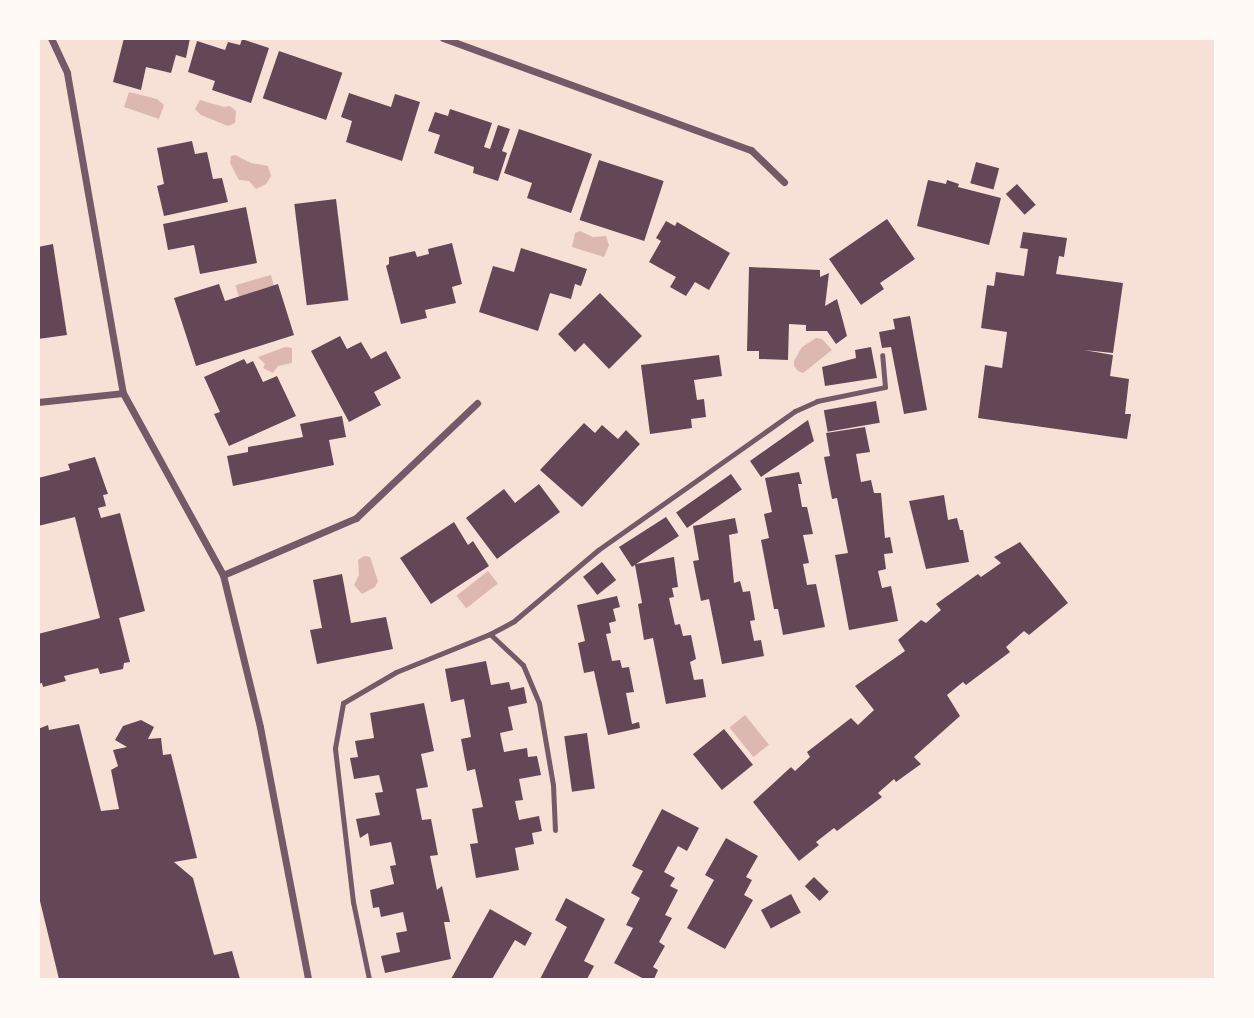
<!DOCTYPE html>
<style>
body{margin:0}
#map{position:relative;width:1254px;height:1018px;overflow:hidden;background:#f7e1d7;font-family:Ubuntu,sans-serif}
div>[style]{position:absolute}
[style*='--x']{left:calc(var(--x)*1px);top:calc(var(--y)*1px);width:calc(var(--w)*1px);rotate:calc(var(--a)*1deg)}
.water>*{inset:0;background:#dcb8b0;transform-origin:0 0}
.building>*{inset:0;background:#644757;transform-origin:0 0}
.service>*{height:5px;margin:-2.5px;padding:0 2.5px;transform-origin:2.5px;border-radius:2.5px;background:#755966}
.minor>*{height:7px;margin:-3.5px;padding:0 3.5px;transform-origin:3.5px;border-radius:3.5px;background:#755966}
span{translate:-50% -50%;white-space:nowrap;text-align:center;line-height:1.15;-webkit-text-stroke:5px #fffaf5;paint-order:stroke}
.frame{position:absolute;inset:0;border:40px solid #fffaf5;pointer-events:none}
</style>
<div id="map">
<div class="water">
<div style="clip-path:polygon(129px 92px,157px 99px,164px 105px,159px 119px,124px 107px)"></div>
<div style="clip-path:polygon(200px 100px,224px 107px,230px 106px,236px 111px,235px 123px,228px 126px,201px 115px,195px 109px)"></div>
<div style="clip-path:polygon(235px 155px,251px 163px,268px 166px,271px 176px,266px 184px,256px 189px,249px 181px,239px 180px,230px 163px,231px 156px)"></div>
<div style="clip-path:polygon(580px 231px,593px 237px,606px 236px,609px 245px,604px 257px,572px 247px,575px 233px)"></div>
<div style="left:271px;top:275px;width:15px;height:37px;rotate:74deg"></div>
<div style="clip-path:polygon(816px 338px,822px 339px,832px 350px,803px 373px,798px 371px,794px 366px,794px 361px,802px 347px)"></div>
<div style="clip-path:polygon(285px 347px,292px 348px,292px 363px,278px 366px,273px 373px,263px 368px,265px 364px,258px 357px)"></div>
<div style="clip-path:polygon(364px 556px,370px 557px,378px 581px,375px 587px,362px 594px,354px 585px,359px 575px,358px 560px)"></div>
<div style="left:488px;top:571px;width:16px;height:40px;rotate:52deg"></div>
<div style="left:745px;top:715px;width:38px;height:20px;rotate:51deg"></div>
</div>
<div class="building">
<div style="clip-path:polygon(124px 38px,190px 38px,186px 58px,176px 55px,171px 73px,146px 67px,141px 90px,113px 82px)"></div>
<div style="clip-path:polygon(242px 39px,269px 48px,251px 103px,212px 90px,215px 81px,188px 72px,197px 41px,225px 50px,228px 42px,240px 45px)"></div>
<div style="left:279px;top:51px;width:67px;height:50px;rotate:19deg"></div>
<div style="clip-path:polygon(349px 93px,391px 107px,395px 94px,420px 102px,402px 161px,346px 142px,352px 121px,341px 117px)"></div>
<div style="clip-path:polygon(450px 109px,492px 123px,484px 147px,490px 149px,498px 125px,510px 129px,502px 151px,507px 153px,498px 181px,473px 173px,474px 167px,434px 153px,440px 135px,428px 131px,435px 112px,448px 116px)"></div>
<div style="clip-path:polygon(519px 129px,592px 154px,571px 213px,527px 198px,532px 183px,504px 173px)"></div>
<div style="clip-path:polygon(192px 141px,195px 154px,207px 152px,213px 179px,222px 178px,228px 202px,164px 216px,157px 186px,164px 184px,157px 148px)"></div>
<div style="left:599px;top:160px;width:68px;height:63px;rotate:18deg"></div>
<div style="left:976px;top:162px;width:24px;height:22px;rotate:15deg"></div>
<div style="clip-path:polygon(928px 180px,946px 184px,947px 180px,959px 184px,958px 187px,1001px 198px,989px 245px,917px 226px)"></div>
<div style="left:1017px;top:184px;width:28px;height:15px;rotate:48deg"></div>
<div style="left:336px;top:199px;width:102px;height:42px;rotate:83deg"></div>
<div style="clip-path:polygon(246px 207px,257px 263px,200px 274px,194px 245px,168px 250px,163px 224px)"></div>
<div style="clip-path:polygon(887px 219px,915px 259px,880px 283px,884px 289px,861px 305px,829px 259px)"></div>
<div style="clip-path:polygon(666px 221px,675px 226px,677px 222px,730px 253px,709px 290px,695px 282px,686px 296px,670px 287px,676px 277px,649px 262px,661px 241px,656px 238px)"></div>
<div style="clip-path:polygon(1023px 232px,1067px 238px,1064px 257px,1059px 256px,1056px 274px,1123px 283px,1113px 353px,1084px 350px,1113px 355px,1110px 376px,1129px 379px,1125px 414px,1131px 414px,1127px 439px,978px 418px,985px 365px,1002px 368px,1007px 332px,981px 328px,987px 285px,994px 286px,996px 272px,1024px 276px,1028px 249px,1020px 248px)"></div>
<div style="clip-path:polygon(452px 243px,462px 284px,452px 287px,456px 303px,425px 310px,427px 318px,401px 324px,386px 266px,389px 264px,389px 257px,415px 251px,417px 257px,429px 254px,428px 249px)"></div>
<div style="clip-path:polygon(53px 244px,67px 335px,38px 339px,38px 247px)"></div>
<div style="clip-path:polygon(521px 248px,587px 269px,581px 286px,575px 284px,571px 299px,550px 293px,538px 331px,479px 312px,493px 266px,514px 272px)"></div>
<div style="clip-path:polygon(749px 267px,820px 270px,820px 277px,829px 273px,825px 306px,837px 299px,847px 336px,836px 344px,827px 331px,806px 331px,806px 325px,789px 324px,788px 360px,759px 359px,759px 351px,747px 351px)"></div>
<div style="clip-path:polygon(219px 284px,225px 301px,278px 284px,294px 335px,196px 366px,174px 298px)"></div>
<div style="clip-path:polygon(600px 293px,642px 336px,609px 369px,584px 343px,575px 352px,558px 334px)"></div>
<div style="clip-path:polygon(910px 316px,927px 410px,904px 414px,891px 347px,882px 348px,879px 332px,895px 329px,893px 319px)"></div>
<div style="clip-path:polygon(340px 336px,347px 349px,361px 342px,371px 359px,386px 351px,401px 378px,374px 392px,381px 405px,349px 422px,311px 351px)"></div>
<div style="clip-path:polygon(871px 347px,877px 378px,825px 386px,822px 367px,856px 358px,855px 350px)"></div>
<div style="clip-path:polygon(719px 355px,722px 376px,694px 380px,697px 400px,704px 399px,706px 417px,691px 419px,692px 428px,650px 434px,641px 365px)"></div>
<div style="clip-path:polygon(244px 359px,247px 364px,253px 361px,263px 382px,277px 376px,296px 416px,229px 446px,214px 414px,220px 412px,204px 377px)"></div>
<div style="left:876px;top:401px;width:22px;height:53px;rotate:80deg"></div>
<div style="clip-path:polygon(342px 416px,346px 437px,329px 440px,334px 465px,233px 486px,227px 456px,248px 452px,248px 447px,303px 437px,300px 424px)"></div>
<div style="clip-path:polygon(808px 420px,814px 441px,761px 477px,750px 461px)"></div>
<div style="clip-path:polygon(584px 423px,595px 433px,602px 425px,618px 439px,626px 430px,640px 444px,582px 507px,540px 470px)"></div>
<div style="clip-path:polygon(865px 427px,870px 452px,856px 454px,861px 482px,871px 480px,874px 493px,881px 493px,885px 538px,890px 537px,893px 553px,884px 554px,886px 569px,878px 571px,882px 588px,891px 586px,898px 621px,849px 630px,835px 555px,848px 553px,837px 498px,832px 499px,824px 457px,830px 456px,826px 433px)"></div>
<div style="clip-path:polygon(95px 457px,108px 494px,103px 495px,106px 506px,98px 508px,101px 518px,120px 513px,145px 611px,119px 618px,130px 662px,124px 663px,123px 669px,100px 674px,98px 668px,64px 676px,66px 681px,43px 687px,42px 683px,38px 684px,38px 634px,100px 618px,75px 517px,38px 526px,38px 478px,70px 470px,68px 464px)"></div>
<div style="clip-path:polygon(799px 472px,802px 484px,798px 484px,802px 507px,807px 507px,813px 534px,803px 535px,809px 563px,803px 564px,807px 585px,816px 584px,825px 627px,783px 635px,778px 609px,774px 609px,761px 540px,769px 538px,764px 514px,772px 512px,765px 478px)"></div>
<div style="left:731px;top:474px;width:19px;height:67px;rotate:55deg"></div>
<div style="clip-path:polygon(539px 484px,560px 512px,497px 559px,466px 518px,504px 489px,515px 503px)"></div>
<div style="clip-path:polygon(944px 495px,948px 520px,957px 518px,960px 530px,963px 530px,969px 562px,926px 569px,909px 501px)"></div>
<div style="clip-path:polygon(666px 517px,679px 536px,636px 564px,674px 557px,678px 587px,672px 588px,674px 597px,669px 598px,675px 625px,680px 624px,683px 636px,691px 635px,696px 659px,690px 662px,694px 680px,703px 679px,706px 697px,666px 704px,653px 638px,644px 640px,638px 604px,642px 603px,635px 565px,632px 567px,619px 547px)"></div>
<div style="clip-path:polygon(735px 518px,738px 533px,729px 535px,734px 583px,740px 581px,743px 592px,750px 591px,755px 620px,750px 621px,754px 641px,761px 640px,764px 656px,722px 664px,709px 599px,701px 601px,693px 561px,699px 560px,693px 526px)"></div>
<div style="clip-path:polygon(454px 522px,468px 545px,473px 541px,489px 566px,431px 604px,400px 558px)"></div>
<div style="clip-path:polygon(1020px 542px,1068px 603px,1029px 635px,1024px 631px,1006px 647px,1010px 652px,966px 685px,963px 682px,947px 695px,960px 716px,914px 757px,921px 764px,896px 782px,894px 779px,878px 793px,882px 797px,837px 831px,834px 828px,816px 842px,819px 845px,799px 861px,753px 802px,791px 767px,795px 771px,810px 757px,807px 752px,851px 718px,858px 725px,874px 710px,855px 686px,905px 651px,898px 640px,921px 620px,926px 623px,941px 610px,936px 604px,978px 574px,981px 577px,1001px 563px,994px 557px)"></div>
<div style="left:602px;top:562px;width:23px;height:24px;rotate:52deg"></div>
<div style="clip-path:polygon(342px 574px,351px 623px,386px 617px,393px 649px,317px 664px,310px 630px,322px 628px,313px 580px)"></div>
<div style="clip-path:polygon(617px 596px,620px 607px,613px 609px,616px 621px,609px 623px,611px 633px,606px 634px,612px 661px,620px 660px,622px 668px,629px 667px,634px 692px,626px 693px,632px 724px,639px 722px,640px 728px,608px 735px,594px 671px,584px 673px,578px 643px,585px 641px,577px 605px)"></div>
<div style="clip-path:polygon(486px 661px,491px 685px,509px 682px,511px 690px,524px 687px,527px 703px,508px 707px,513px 730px,500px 733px,504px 752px,527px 748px,528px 757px,537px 756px,541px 775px,519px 779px,523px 800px,515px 801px,519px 820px,539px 816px,542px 831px,532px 833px,534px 844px,515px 848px,519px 870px,476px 878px,470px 844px,478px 843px,472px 809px,483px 807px,475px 769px,467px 771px,461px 739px,471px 737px,464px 699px,451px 702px,445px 669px)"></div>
<div style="clip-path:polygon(424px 703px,434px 751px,421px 754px,428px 787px,416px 789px,422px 820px,431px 819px,438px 855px,430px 856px,437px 890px,442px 886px,450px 922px,444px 922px,451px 959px,385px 973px,381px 956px,400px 952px,396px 933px,407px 931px,403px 912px,381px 917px,379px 907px,373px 908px,370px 890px,394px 884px,390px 866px,396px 865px,391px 842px,370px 846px,368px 833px,360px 838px,356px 819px,380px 815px,375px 793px,383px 792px,379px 775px,354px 779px,350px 758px,358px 757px,355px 741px,374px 738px,370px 713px)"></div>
<div style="clip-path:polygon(141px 720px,154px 727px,148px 739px,161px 738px,163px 755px,171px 754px,197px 858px,174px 862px,193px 878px,214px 955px,232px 951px,240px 979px,59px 979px,38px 893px,38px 729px,48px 725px,49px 730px,79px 724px,101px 811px,119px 809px,111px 770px,118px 766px,113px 750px,127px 747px,115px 740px,123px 726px)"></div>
<div style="left:724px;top:729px;width:46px;height:40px;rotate:51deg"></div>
<div style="left:587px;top:733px;width:56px;height:23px;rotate:82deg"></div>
<div style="clip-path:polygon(662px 809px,699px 828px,687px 851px,678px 846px,664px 872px,675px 878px,670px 886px,678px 890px,665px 915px,672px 918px,659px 942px,665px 946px,653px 967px,658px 970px,654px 979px,644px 979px,614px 963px,633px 928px,626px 925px,640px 898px,631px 893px,643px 871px,632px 866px)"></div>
<div style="clip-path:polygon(726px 838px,758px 856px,746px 877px,752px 880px,744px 895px,753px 900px,725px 949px,687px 928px,714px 880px,705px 875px)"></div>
<div style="left:814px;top:877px;width:21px;height:13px;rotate:45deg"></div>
<div style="left:791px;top:894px;width:21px;height:34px;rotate:62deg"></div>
<div style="clip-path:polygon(566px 898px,605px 919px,584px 961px,594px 966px,587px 979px,540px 979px,567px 927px,555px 920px)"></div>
<div style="clip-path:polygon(490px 909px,532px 933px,525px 946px,515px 940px,492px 979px,451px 979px)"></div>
</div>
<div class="service">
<div style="--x:490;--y:634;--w:45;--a:43.2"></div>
<div style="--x:523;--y:665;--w:41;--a:67.2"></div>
<div style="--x:539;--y:703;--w:83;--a:80.3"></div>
<div style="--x:553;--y:785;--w:45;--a:87.5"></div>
<div style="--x:369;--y:979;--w:79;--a:-101.7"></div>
<div style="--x:353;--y:902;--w:155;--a:-96.7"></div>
<div style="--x:335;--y:748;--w:46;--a:-79.9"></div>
<div style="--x:343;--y:703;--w:61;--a:-30.3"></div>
<div style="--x:396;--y:672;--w:101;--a:-22"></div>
<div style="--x:490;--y:634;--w:27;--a:-28"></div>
<div style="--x:514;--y:621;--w:110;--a:-40.2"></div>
<div style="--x:598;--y:550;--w:241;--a:-35.2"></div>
<div style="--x:795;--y:411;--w:24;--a:-24"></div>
<div style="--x:817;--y:401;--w:69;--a:-11.6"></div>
<div style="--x:885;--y:387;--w:32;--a:-95"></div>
</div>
<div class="minor">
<div style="--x:51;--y:38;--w:38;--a:65"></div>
<div style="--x:67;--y:73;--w:325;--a:80.1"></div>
<div style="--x:123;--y:393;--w:208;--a:61.2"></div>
<div style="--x:223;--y:575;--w:156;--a:76.3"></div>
<div style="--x:260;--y:727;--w:257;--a:79.2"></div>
<div style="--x:443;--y:38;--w:328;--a:20"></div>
<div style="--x:751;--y:150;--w:46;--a:44.1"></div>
<div style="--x:38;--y:402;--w:85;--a:-6"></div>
<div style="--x:223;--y:575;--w:145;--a:-23.2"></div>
<div style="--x:356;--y:518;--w:167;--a:-43.5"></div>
</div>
<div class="frame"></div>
</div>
